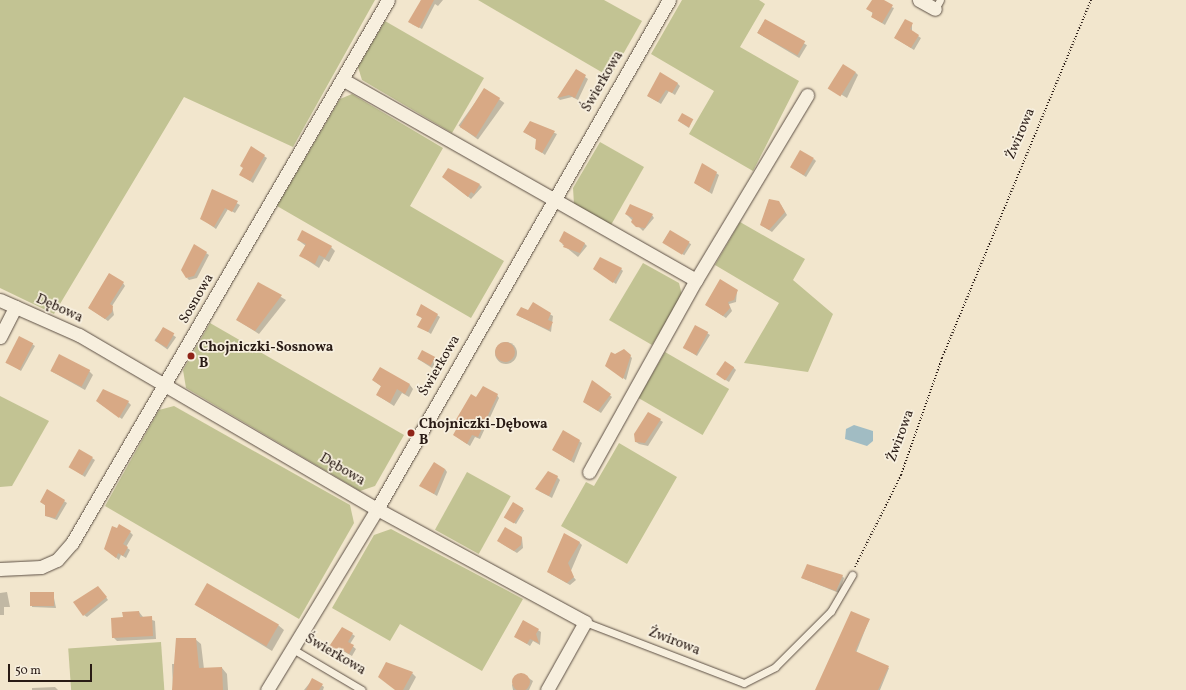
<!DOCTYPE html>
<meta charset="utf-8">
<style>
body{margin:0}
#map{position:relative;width:1186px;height:690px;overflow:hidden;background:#f2e6cd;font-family:Vollkorn,serif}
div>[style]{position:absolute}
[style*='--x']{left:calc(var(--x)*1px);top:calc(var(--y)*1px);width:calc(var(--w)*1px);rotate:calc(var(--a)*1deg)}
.green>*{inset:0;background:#c2c393;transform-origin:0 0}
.water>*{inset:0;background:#a1bcc3}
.shadow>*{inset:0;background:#0003;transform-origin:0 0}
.round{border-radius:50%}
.building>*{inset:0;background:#d8a985;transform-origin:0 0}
.path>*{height:2px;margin-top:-1px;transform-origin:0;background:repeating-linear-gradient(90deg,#291b15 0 1px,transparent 0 3px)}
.roads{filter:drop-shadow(0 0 1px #5b4e43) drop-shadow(0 0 1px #5b4e43)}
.lane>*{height:7px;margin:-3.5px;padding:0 3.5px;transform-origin:3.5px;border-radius:3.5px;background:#f7efde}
.street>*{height:13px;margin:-6.5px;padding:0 6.5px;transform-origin:6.5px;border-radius:6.5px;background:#f7efde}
.dots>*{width:11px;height:11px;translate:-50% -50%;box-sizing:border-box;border:2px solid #f7efde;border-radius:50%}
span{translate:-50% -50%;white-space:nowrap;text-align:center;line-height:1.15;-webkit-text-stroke:3.5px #f7efde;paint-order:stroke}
.street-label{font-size:14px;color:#291b15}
.poi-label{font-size:14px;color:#291b15;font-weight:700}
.left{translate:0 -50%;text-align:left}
.scale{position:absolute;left:8px;top:664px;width:84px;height:18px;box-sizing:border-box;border:2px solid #291b15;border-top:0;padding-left:5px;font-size:12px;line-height:14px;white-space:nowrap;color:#291b15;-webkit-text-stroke:3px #f7efde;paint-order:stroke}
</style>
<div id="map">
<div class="green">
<div style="clip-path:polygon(0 0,375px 0,293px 147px,184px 97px,54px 314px,0 288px)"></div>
<div style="clip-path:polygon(478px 0,604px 0,642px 21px,610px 77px)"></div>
<div style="clip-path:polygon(682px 0,759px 0,765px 4px,740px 47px,799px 81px,753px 171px,689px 134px,714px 91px,651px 54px)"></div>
<div style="clip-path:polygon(385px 21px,484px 78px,452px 133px,362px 80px,358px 67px)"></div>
<div style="clip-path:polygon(352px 94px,443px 148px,410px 206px,504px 261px,471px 318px,277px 206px,340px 99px)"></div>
<div style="clip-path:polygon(600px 142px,644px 167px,611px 225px,574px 204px,573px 188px)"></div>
<div style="clip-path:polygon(740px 222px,805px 259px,793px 280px,833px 314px,808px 372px,744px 363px,779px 303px,715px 265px)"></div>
<div style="clip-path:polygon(643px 263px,679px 283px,682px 295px,652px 345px,609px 320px)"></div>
<div style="clip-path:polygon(210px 323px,404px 435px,375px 486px,360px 491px,186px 388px,183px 370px)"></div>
<div style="left:665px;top:352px;width:74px;height:53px;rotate:30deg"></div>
<div style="clip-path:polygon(0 396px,49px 421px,12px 486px,0 487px)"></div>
<div style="clip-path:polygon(174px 406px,350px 505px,354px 523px,299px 619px,105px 506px,159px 410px)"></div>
<div style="clip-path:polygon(619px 443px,677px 477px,627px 564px,561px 526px,586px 482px,594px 486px)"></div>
<div style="left:467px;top:472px;width:50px;height:66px;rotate:29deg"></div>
<div style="clip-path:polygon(391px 529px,523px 599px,482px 671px,400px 624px,390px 641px,332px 608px,374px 535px)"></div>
<div style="left:161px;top:642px;width:48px;height:93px;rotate:86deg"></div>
</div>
<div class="water">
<div style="clip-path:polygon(854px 425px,873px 431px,873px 441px,867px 446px,845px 439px,846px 429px)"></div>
</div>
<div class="shadow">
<div style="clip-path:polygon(421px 0,443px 0,438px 6px,435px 4px,422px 29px,412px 24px)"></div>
<div style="clip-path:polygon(873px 0,894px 8px,885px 25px,872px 17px)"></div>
<div style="left:765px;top:20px;width:49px;height:15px;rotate:31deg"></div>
<div style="clip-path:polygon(912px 24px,912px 32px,921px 38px,914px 50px,895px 38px)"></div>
<div style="clip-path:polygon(576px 71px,588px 79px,578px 100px,572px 97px,560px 100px,558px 98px)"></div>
<div style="clip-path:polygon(855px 72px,858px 75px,847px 98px,834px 90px)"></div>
<div style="clip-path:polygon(677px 83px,680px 86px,675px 95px,669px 91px,661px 104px,648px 96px)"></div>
<div style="left:485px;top:89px;width:24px;height:45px;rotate:36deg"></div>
<div style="clip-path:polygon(692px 120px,689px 128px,680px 122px)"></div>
<div style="clip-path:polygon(530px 122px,557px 134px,545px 155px,536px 148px,537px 140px,524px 132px)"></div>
<div style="clip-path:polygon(252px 148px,267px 158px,253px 183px,241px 175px)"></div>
<div style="clip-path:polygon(814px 159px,816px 161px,806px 177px,791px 167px)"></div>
<div style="clip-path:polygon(716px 173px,719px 175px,712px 194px,695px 183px)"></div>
<div style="clip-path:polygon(446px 179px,480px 185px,482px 187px,471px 199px)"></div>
<div style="clip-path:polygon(212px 190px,240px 205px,235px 213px,228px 209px,216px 229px,202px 219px)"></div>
<div style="clip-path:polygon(769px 200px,781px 205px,787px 215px,772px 232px,761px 225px)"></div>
<div style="clip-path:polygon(626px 214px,652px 215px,654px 218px,643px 231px)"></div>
<div style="left:670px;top:231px;width:25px;height:13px;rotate:32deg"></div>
<div style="clip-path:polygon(298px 240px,331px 247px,335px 251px,329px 262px,324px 259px,319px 268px,301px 256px,306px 246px)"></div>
<div style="clip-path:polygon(584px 243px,587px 246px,578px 257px,562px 244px)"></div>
<div style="clip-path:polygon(206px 253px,209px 255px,197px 278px,189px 280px,187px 278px)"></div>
<div style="clip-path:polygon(594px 269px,621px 269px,623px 271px,616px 284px)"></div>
<div style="clip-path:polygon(123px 283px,125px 286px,112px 306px,114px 315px,108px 321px,89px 308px)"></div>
<div style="clip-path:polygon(258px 283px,286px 300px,259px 334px,237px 320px)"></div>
<div style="clip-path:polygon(737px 291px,736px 302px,729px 304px,732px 311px,726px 318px,706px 305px)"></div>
<div style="clip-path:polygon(533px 304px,553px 316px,551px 332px,517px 315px,528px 312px)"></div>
<div style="clip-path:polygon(422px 305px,440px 317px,431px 334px,419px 326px,423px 319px,417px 314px)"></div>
<div style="left:163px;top:328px;width:16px;height:15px;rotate:35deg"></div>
<div style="clip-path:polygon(707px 333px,710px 335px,697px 356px,683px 347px)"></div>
<div class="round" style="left:495px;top:342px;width:22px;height:22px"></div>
<div style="clip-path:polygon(32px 344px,35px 346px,21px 371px,7px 362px)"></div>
<div style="clip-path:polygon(624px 350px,632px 358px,626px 380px,609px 368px,615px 355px)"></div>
<div style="clip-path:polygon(434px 358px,437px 360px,432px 368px,418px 359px)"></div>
<div style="clip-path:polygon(733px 367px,736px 370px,729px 382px,721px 377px)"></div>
<div style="clip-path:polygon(51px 371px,89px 371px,93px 375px,85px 390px)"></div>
<div style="clip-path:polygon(373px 380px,410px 385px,413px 389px,409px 397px,402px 393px,394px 406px,377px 395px,382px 387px)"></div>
<div style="clip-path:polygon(593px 382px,612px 397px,601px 413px,584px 402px)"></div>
<div style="clip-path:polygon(497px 395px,499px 398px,480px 439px,475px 437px,470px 446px,454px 435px,477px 399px)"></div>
<div style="clip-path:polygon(128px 402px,131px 405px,122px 419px,99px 403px)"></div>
<div style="clip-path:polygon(649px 413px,663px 422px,648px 446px,639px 444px,636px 442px)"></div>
<div style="clip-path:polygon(579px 441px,582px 443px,574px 463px,553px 450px)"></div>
<div style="clip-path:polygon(92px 458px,95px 460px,85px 477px,70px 467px)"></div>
<div style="clip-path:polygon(445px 469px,447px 472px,437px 496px,420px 485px)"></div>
<div style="clip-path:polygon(557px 477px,560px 480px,552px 498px,539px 491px)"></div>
<div style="clip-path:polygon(47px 490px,67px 503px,57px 520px,46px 516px,46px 506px,41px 502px)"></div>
<div style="left:514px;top:504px;width:12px;height:16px;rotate:31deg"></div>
<div style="clip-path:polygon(130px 532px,133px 535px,126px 547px,130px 550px,126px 558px,121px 555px,119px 560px,108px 551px)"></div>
<div style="clip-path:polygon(522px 538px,523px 548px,517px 553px,501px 543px)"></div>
<div style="clip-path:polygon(579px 542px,582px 545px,570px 573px,576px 580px,570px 585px,551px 574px)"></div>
<div style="clip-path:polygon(842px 576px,844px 578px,839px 593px,802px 578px)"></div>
<div style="clip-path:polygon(100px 589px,108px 600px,87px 617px,84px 615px)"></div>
<div style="clip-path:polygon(7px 592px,10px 607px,4px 607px,4px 615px,0 615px,0 593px)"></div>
<div style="clip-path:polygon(53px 593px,56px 608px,32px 607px,32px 594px)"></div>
<div style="clip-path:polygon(196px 605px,278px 625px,284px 630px,272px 651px)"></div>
<div style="clip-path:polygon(139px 612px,143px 617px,155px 621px,156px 639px,117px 641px,113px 637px,124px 618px)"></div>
<div style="clip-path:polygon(869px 620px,856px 653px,889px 668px,880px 690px,816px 690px)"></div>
<div style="clip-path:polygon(523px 621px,541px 632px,540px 645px,533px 641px,530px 646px,515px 636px)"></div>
<div style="clip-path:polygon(352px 634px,355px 636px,350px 644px,356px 649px,352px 656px,343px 651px,341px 656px,329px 648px)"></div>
<div style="clip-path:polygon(195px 639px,201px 644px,204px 669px,222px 668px,227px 674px,228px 690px,173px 690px,172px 664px,178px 664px)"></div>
<div style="clip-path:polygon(412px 673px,416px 677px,409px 690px,396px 690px)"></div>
<div style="clip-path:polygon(521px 673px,533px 681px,529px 690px,513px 690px,512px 685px)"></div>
<div style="clip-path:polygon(313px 679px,324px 687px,323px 690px,304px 690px)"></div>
<div style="clip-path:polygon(55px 687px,58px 690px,32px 690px,32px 688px)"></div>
</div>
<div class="building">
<div style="clip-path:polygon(421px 0,434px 0,419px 28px,408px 22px)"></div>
<div style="clip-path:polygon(872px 0,884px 0,893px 5px,882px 23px,871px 17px,873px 13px,866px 9px)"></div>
<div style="left:765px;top:19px;width:46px;height:16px;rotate:29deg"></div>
<div style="clip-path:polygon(905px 19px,913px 23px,910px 29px,919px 35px,911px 48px,894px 38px)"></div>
<div style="left:843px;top:64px;width:15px;height:29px;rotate:32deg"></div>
<div style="clip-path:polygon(576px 69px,586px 75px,575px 98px,569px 95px,557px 98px)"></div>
<div style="clip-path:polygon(660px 72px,678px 83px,672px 93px,666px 90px,658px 102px,647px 96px)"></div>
<div style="left:484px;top:88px;width:19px;height:46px;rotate:32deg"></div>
<div style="left:682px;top:113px;width:13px;height:9px;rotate:29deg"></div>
<div style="clip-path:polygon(530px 121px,555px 131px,542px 153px,535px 149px,536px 139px,523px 132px)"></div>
<div style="clip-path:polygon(251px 146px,265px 155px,250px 181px,239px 175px,243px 168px,240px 166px)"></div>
<div style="left:800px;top:150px;width:16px;height:20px;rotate:30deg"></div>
<div style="clip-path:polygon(702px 163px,717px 172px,709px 192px,694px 183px)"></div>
<div style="clip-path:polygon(448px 168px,480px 184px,474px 194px,471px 192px,468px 197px,442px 177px)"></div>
<div style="clip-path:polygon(212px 189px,238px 201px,232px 212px,225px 208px,214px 227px,200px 219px)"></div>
<div style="clip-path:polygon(769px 199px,779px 201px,785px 212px,769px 230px,760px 225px)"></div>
<div style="clip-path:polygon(630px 204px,653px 214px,645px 228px,636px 227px,631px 222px,633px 218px,625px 214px)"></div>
<div style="clip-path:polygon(302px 230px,332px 246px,325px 258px,319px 255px,315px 264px,299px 256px,306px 244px,297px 240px)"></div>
<div style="left:670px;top:230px;width:23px;height:15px;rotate:31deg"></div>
<div style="clip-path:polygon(564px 231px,585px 243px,580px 253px,563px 247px,564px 245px,559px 241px)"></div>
<div style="clip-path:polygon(194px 244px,207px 252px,194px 276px,186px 278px,181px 270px)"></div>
<div style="clip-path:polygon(600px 257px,622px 268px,613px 283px,593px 269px)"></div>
<div style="clip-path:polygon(109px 273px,124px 282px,110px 304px,113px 306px,112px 312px,105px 319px,88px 308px)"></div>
<div style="clip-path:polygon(720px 279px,738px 290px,734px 300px,728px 302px,730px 308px,723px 316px,705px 305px)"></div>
<div style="clip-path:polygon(258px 282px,282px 295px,255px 331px,236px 320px)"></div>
<div style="clip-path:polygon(533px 302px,551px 313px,548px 320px,553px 322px,549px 330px,516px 315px,521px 307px,528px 310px)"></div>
<div style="clip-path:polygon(421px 304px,438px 314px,428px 332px,417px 327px,422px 318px,416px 315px)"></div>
<div style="left:695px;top:325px;width:15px;height:26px;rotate:28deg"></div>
<div style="left:163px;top:327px;width:13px;height:16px;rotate:29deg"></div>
<div style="left:19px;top:336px;width:16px;height:30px;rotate:27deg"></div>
<div class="round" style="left:495px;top:342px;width:20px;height:20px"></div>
<div style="clip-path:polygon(624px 349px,631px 355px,623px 379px,605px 366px,611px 352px,615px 354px)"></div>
<div style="left:422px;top:350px;width:15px;height:10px;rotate:28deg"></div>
<div style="left:59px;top:354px;width:35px;height:19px;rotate:27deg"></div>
<div style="left:725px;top:361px;width:11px;height:16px;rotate:34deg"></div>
<div style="clip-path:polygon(380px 367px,410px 384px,405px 394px,397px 389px,390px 403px,376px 395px,381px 386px,372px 380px)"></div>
<div style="clip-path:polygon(592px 380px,611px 394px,598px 411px,583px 402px)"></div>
<div style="clip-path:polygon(483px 386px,498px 394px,478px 437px,472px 435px,467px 444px,453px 435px,458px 426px,454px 423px,471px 394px,476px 397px)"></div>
<div style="clip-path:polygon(103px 389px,129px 401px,119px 418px,96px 401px)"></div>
<div style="clip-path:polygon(648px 412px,661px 419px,645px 443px,635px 442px,634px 434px)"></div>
<div style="clip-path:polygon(563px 430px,580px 440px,571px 461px,552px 450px)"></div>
<div style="left:79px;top:449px;width:16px;height:21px;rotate:30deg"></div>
<div style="clip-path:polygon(434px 462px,445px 469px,434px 494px,419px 486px)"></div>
<div style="clip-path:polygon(548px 471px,558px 476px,549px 496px,535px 489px)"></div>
<div style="clip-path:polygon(47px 489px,65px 500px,55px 518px,45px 516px,45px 505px,40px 502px)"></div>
<div style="left:513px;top:502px;width:12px;height:18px;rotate:31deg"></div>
<div style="clip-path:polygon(119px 524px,131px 531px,123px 544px,128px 547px,123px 556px,118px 553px,116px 558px,104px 549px,112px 526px,117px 528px)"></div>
<div style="clip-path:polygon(505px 527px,522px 537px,521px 545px,514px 551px,497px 541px)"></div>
<div style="clip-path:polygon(564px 533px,580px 542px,568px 563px,574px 577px,567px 583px,547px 572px)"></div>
<div style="clip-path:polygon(807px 564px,843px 575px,836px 591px,801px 578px)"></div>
<div style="left:207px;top:583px;width:83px;height:25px;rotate:30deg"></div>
<div style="clip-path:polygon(98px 586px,107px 597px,83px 616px,73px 602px)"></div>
<div style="left:54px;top:592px;width:14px;height:24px;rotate:90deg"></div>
<div style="clip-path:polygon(139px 611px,140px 617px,152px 616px,153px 636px,112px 638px,111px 618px,123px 617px,122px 612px)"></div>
<div style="clip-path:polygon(851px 611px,870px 619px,855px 651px,889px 666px,878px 690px,815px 690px)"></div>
<div style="clip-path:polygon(523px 620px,539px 629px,536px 634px,539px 643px,530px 639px,527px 644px,514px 637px)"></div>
<div style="clip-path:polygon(342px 627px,353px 633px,348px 642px,354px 645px,349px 654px,341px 649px,338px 654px,328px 648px)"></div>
<div style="clip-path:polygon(176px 638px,196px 638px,199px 668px,222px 667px,223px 690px,172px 690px)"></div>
<div style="clip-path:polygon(386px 662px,413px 672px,403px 690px,395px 690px,378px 677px)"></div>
<div class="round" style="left:512px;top:673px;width:18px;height:18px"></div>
<div style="clip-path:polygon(312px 678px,323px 684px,319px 690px,306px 690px)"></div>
</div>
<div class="path">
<div style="--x:855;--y:567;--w:103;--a:-63.4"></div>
<div style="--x:901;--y:475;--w:124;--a:-70.7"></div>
<div style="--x:942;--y:358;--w:388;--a:-67.4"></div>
</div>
<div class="roads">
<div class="lane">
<div style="--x:935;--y:9;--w:10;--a:-61"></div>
<div style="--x:585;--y:622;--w:170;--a:21"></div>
<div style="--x:744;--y:683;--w:35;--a:-27"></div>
<div style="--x:775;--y:667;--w:79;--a:-45"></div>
<div style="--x:831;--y:611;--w:42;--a:-59.7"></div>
<div style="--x:291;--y:648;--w:82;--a:30.6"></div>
</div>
<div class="street">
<div style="--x:919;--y:0;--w:18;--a:29"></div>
<div style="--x:342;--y:79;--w:407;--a:29.6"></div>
<div style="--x:0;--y:300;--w:86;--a:23.9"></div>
<div style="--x:79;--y:335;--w:345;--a:30.3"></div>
<div style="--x:377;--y:509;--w:237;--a:28.5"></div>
<div style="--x:585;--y:622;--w:78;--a:119.2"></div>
<div style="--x:0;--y:337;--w:34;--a:-63"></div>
<div style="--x:589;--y:472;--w:220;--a:-60.9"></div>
<div style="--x:696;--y:280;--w:216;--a:-59"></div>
<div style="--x:0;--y:569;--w:41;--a:-2.8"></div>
<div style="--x:41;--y:567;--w:17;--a:-24"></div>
<div style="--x:57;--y:560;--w:23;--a:-49"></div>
<div style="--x:72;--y:543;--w:628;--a:-59.8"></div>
<div style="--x:267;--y:690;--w:212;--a:-58.7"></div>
<div style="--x:377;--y:509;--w:587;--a:-60.16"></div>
</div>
</div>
<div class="dots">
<div style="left:191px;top:356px;background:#8f2418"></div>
<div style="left:411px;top:433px;background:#8f2418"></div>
</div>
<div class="street-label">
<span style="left:603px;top:82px;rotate:-60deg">Świerkowa</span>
<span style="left:1021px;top:134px;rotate:-67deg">Żwirowa</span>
<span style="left:197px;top:299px;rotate:-60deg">Sosnowa</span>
<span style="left:59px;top:309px;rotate:24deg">Dębowa</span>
<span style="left:440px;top:366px;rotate:-60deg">Świerkowa</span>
<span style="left:901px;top:436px;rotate:-70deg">Żwirowa</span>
<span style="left:342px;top:470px;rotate:30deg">Dębowa</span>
<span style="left:674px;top:642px;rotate:21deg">Żwirowa</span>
<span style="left:335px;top:655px;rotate:30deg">Świerkowa</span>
</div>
<div class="poi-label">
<span class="left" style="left:199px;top:356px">Chojniczki-Sosnowa<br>B</span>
<span class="left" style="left:419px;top:433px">Chojniczki-Dębowa<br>B</span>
</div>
<div class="scale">50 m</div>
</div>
